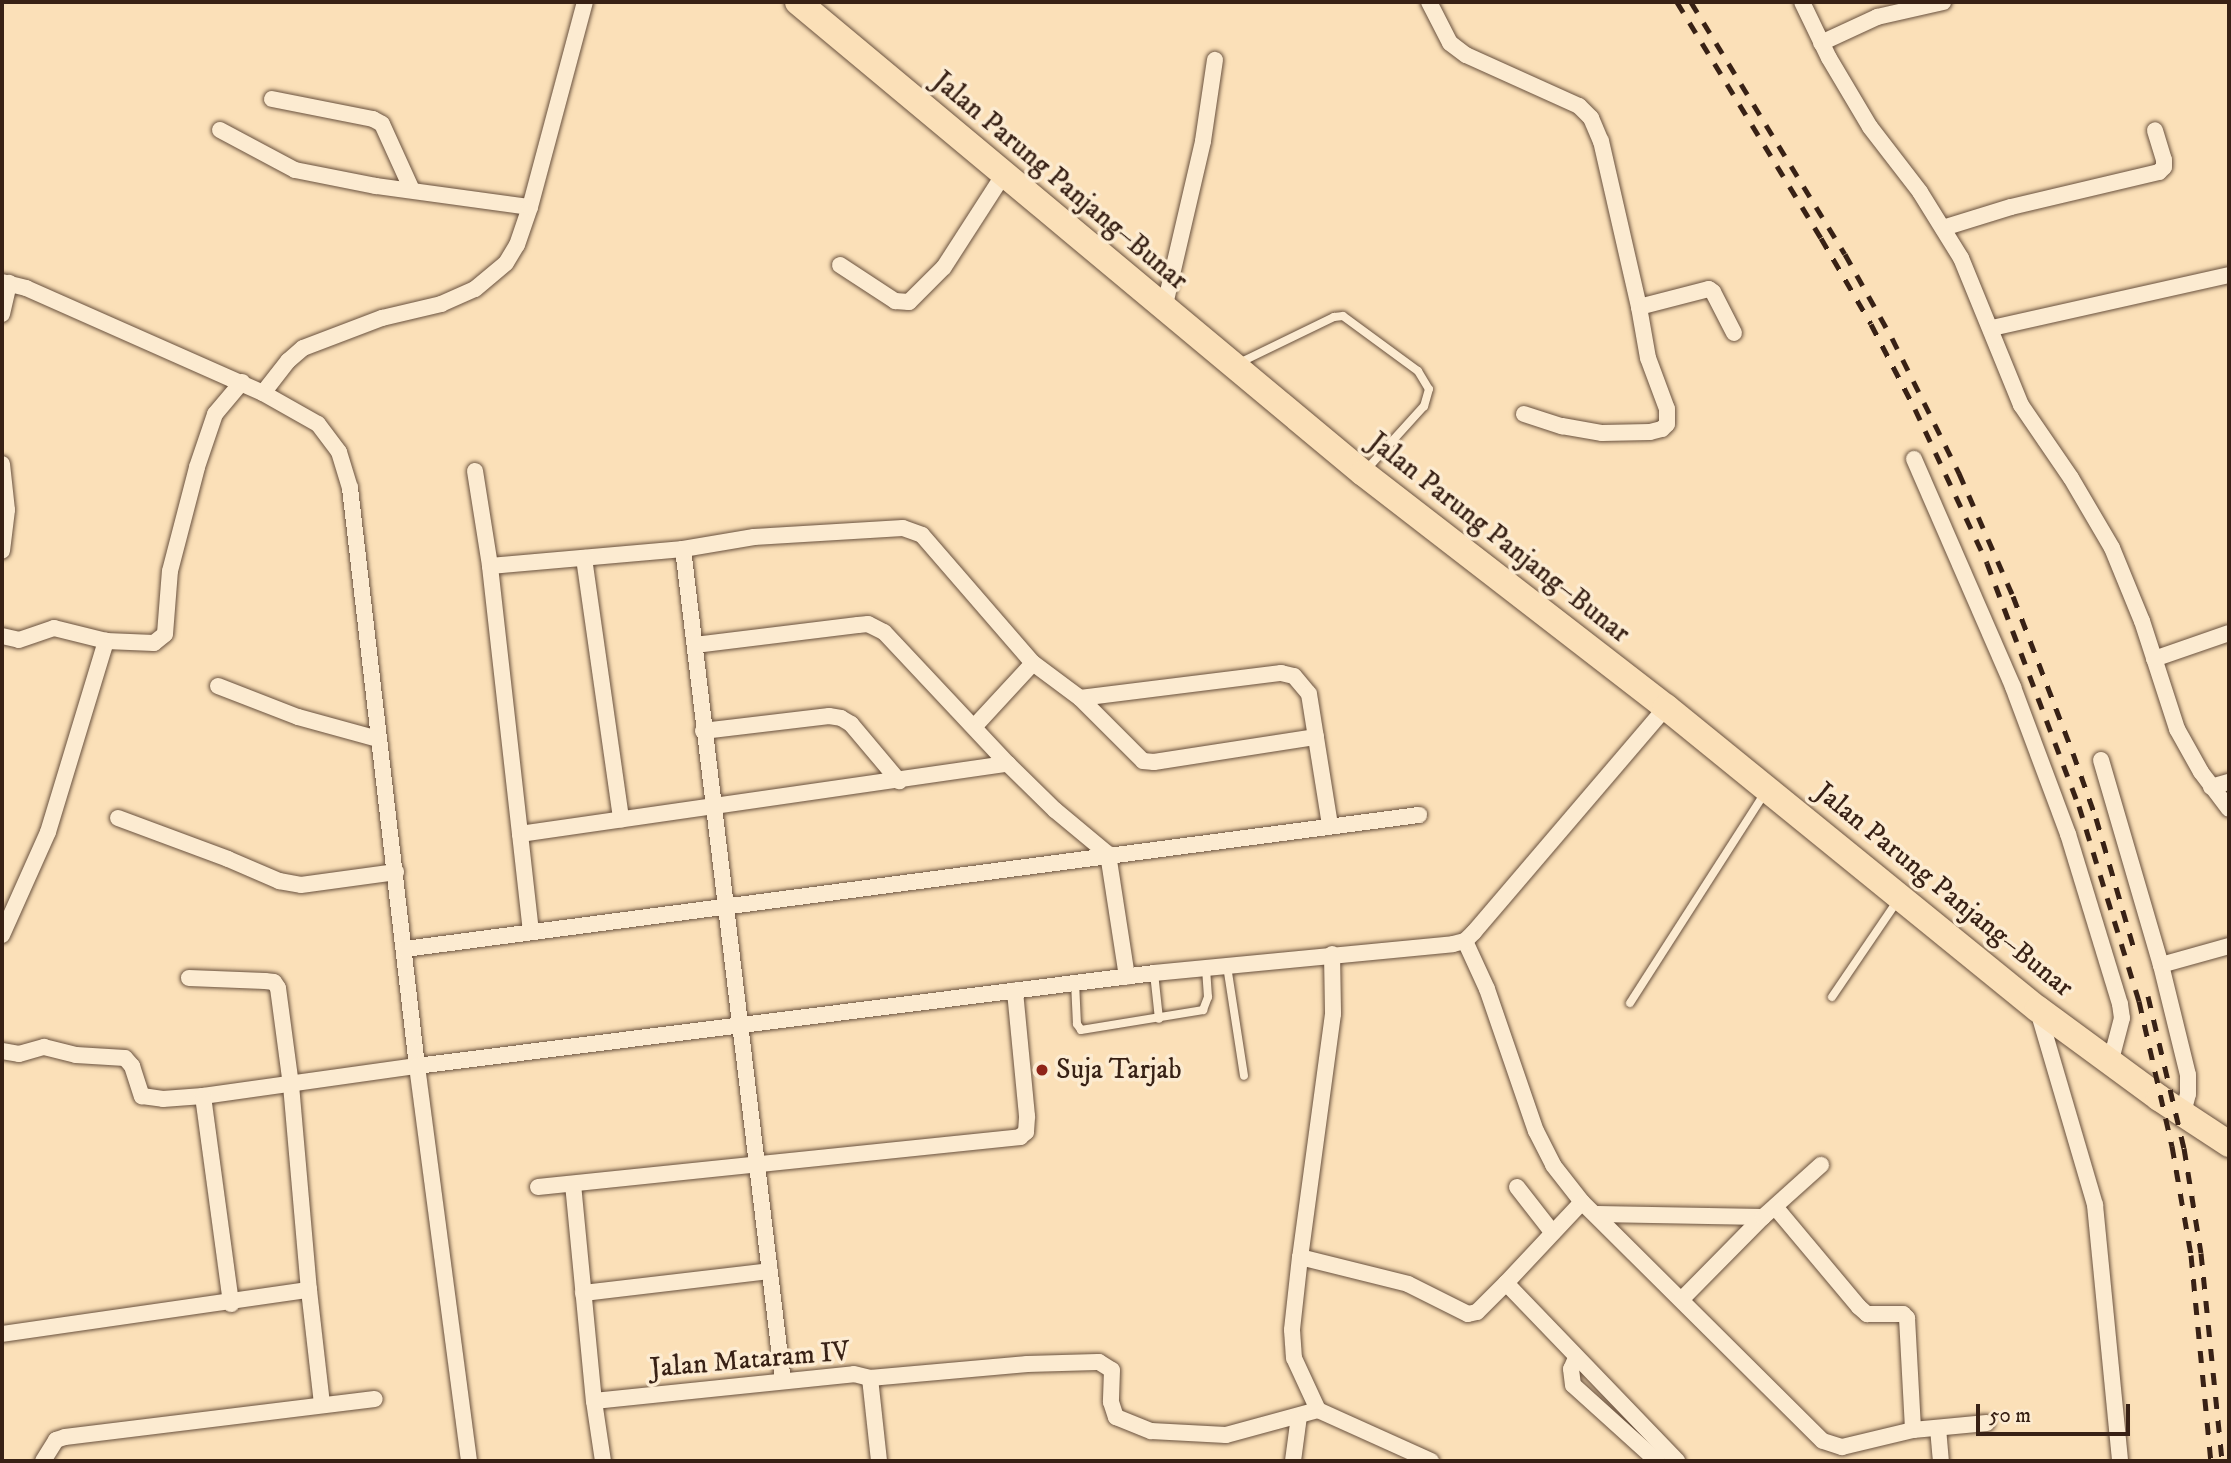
<!DOCTYPE html>
<meta charset="utf-8">
<style>
body{margin:0}
#map{position:relative;width:2231px;height:1463px;overflow:hidden;background:#fbe0b8;font-family:"IM FELL DW Pica",serif}
div>[style]{position:absolute}
[style*='--x']{left:calc(var(--x)*1px);top:calc(var(--y)*1px);width:calc(var(--w)*1px);rotate:calc(var(--a)*1deg)}
.roads{filter:drop-shadow(0 0 2px #69513e) drop-shadow(0 0 2px #69513e)}
.service>*{height:8px;margin:-4px;padding:0 4px;transform-origin:4px;border-radius:4px;background:#fcebd1}
.minor>*{height:16px;margin:-8px;padding:0 8px;transform-origin:8px;border-radius:8px;background:#fcebd1}
.primary>*{height:26px;margin:-13px;padding:0 13px;transform-origin:13px;border-radius:13px;background:#fbe0b8}
.rail>*{height:5px;margin-top:-2.5px;transform-origin:0;background:repeating-linear-gradient(90deg,#382115 0 12px,transparent 0 24px)}
.dots>*{width:19px;height:19px;translate:-50% -50%;box-sizing:border-box;border:4px solid #fcebd1;border-radius:50%}
span{translate:-50% -50%;white-space:nowrap;text-align:center;line-height:1.15;-webkit-text-stroke:7px #fcebd1;paint-order:stroke}
.street-label{font-size:28px;color:#382115}
.poi-label{font-size:28px;color:#382115}
.left{translate:0 -50%;text-align:left}
.frame{position:absolute;inset:0;border:4px solid #382115;pointer-events:none}
.scale{position:absolute;left:1976px;top:1404px;width:154px;height:32px;box-sizing:border-box;border:4px solid #382115;border-top:0;padding-left:9px;font-size:21px;line-height:24px;white-space:nowrap;color:#382115;-webkit-text-stroke:5px #fcebd1;paint-order:stroke}
</style>
<div id="map">
<div class="roads">
<div class="service">
<div style="--x:1237;--y:364;--w:108;--a:-25.9"></div>
<div style="--x:1334;--y:317;--w:9;--a:-6"></div>
<div style="--x:1343;--y:316;--w:93;--a:36.3"></div>
<div style="--x:1418;--y:371;--w:21;--a:59"></div>
<div style="--x:1429;--y:389;--w:18;--a:106"></div>
<div style="--x:1424;--y:406;--w:88;--a:132.2"></div>
<div style="--x:1227;--y:966;--w:111;--a:81.2"></div>
<div style="--x:1154;--y:973;--w:46;--a:83.8"></div>
<div style="--x:1075;--y:982;--w:42;--a:87.3"></div>
<div style="--x:1077;--y:1024;--w:7;--a:56"></div>
<div style="--x:1081;--y:1030;--w:124;--a:-9.3"></div>
<div style="--x:1203;--y:1010;--w:14;--a:-69"></div>
<div style="--x:1208;--y:997;--w:29;--a:-94"></div>
<div style="--x:1832;--y:997;--w:117;--a:-55.8"></div>
<div style="--x:1630;--y:1003;--w:248;--a:-57.3"></div>
</div>
<div class="minor">
<div style="--x:1429;--y:2;--w:46;--a:62.9"></div>
<div style="--x:1450;--y:43;--w:20;--a:37"></div>
<div style="--x:1466;--y:55;--w:124;--a:24.3"></div>
<div style="--x:1579;--y:106;--w:17;--a:45"></div>
<div style="--x:1591;--y:118;--w:25;--a:67"></div>
<div style="--x:1601;--y:141;--w:170;--a:77.1"></div>
<div style="--x:1802;--y:2;--w:62;--a:64.3"></div>
<div style="--x:1829;--y:58;--w:80;--a:59.3"></div>
<div style="--x:1870;--y:127;--w:82;--a:52.4"></div>
<div style="--x:1920;--y:192;--w:78;--a:58.2"></div>
<div style="--x:1961;--y:258;--w:159;--a:67.8"></div>
<div style="--x:2021;--y:405;--w:88;--a:55.6"></div>
<div style="--x:2071;--y:478;--w:81;--a:59.6"></div>
<div style="--x:2112;--y:548;--w:79;--a:67.7"></div>
<div style="--x:2142;--y:621;--w:114;--a:72"></div>
<div style="--x:2177;--y:729;--w:49;--a:60.8"></div>
<div style="--x:2201;--y:772;--w:46;--a:52.9"></div>
<div style="--x:1821;--y:43;--w:62;--a:-24.9"></div>
<div style="--x:1877;--y:17;--w:68;--a:-12.8"></div>
<div style="--x:272;--y:99;--w:103;--a:11.2"></div>
<div style="--x:373;--y:119;--w:10;--a:29"></div>
<div style="--x:382;--y:124;--w:72;--a:65.6"></div>
<div style="--x:220;--y:130;--w:85;--a:28.1"></div>
<div style="--x:295;--y:170;--w:83;--a:11.2"></div>
<div style="--x:376;--y:186;--w:155;--a:7.8"></div>
<div style="--x:1943;--y:228;--w:71;--a:-17.2"></div>
<div style="--x:2011;--y:207;--w:152;--a:-13.3"></div>
<div style="--x:2159;--y:172;--w:7;--a:-45"></div>
<div style="--x:2164;--y:167;--w:7;--a:-90"></div>
<div style="--x:2164;--y:160;--w:31;--a:-107"></div>
<div style="--x:840;--y:265;--w:66;--a:33.2"></div>
<div style="--x:895;--y:301;--w:14;--a:4"></div>
<div style="--x:909;--y:302;--w:49;--a:-45"></div>
<div style="--x:944;--y:267;--w:111;--a:-57.2"></div>
<div style="--x:2;--y:282;--w:25;--a:14"></div>
<div style="--x:26;--y:288;--w:259;--a:23.9"></div>
<div style="--x:263;--y:393;--w:63;--a:29.4"></div>
<div style="--x:318;--y:424;--w:35;--a:53"></div>
<div style="--x:339;--y:452;--w:38;--a:73"></div>
<div style="--x:350;--y:488;--w:582;--a:83.39"></div>
<div style="--x:417;--y:1066;--w:398;--a:82.5"></div>
<div style="--x:1164;--y:309;--w:172;--a:-76.9"></div>
<div style="--x:1203;--y:141;--w:82;--a:-81.6"></div>
<div style="--x:2;--y:314;--w:32;--a:-77"></div>
<div style="--x:1992;--y:328;--w:243;--a:-12.6"></div>
<div style="--x:263;--y:393;--w:41;--a:-52"></div>
<div style="--x:288;--y:361;--w:20;--a:-41"></div>
<div style="--x:303;--y:348;--w:85;--a:-20.8"></div>
<div style="--x:382;--y:318;--w:61;--a:-13.3"></div>
<div style="--x:441;--y:304;--w:37;--a:-24"></div>
<div style="--x:475;--y:289;--w:40;--a:-40"></div>
<div style="--x:506;--y:263;--w:21;--a:-59"></div>
<div style="--x:517;--y:245;--w:40;--a:-71.1"></div>
<div style="--x:530;--y:207;--w:212;--a:-75"></div>
<div style="--x:1524;--y:414;--w:40;--a:18"></div>
<div style="--x:1562;--y:426;--w:41;--a:9.9"></div>
<div style="--x:1602;--y:433;--w:48;--a:-1.2"></div>
<div style="--x:1650;--y:432;--w:12;--a:-14"></div>
<div style="--x:1662;--y:429;--w:7;--a:-45"></div>
<div style="--x:1667;--y:424;--w:15;--a:-90"></div>
<div style="--x:1667;--y:409;--w:54;--a:-110.4"></div>
<div style="--x:1648;--y:358;--w:52;--a:-100"></div>
<div style="--x:1639;--y:307;--w:72;--a:-14.4"></div>
<div style="--x:1709;--y:289;--w:5;--a:37"></div>
<div style="--x:1713;--y:292;--w:46;--a:62.9"></div>
<div style="--x:1914;--y:459;--w:249;--a:66.5"></div>
<div style="--x:2013;--y:687;--w:157;--a:69.5"></div>
<div style="--x:2068;--y:834;--w:178;--a:73"></div>
<div style="--x:2120;--y:1004;--w:14;--a:82"></div>
<div style="--x:2122;--y:1018;--w:43;--a:104.7"></div>
<div style="--x:2;--y:464;--w:46;--a:83.8"></div>
<div style="--x:7;--y:510;--w:41;--a:97"></div>
<div style="--x:475;--y:471;--w:96;--a:81"></div>
<div style="--x:683;--y:549;--w:838;--a:83.15"></div>
<div style="--x:584;--y:558;--w:264;--a:81.9"></div>
<div style="--x:2;--y:636;--w:17;--a:13"></div>
<div style="--x:19;--y:640;--w:37;--a:-19"></div>
<div style="--x:54;--y:628;--w:54;--a:14"></div>
<div style="--x:695;--y:645;--w:164;--a:-7"></div>
<div style="--x:858;--y:625;--w:10;--a:-6"></div>
<div style="--x:868;--y:624;--w:18;--a:27"></div>
<div style="--x:884;--y:632;--w:181;--a:46.8"></div>
<div style="--x:1008;--y:764;--w:66;--a:44.4"></div>
<div style="--x:1055;--y:810;--w:69;--a:39.7"></div>
<div style="--x:1108;--y:854;--w:124;--a:81.2"></div>
<div style="--x:2154;--y:659;--w:79;--a:-19.1"></div>
<div style="--x:218;--y:686;--w:86;--a:21.2"></div>
<div style="--x:298;--y:717;--w:83;--a:15.4"></div>
<div style="--x:1080;--y:698;--w:203;--a:-7.1"></div>
<div style="--x:1281;--y:673;--w:13;--a:13"></div>
<div style="--x:1294;--y:676;--w:23;--a:50"></div>
<div style="--x:1309;--y:694;--w:133;--a:80.9"></div>
<div style="--x:974;--y:727;--w:87;--a:-47.3"></div>
<div style="--x:703;--y:731;--w:127;--a:-6.8"></div>
<div style="--x:829;--y:716;--w:12;--a:9"></div>
<div style="--x:841;--y:718;--w:12;--a:31"></div>
<div style="--x:851;--y:724;--w:75;--a:49.9"></div>
<div style="--x:2101;--y:760;--w:214;--a:73.7"></div>
<div style="--x:2161;--y:965;--w:113;--a:76.2"></div>
<div style="--x:2188;--y:1075;--w:19;--a:90"></div>
<div style="--x:2188;--y:1094;--w:20;--a:105"></div>
<div style="--x:2211;--y:787;--w:19;--a:-16"></div>
<div style="--x:118;--y:818;--w:117;--a:20.4"></div>
<div style="--x:228;--y:859;--w:56;--a:23.3"></div>
<div style="--x:279;--y:881;--w:22;--a:10"></div>
<div style="--x:301;--y:885;--w:96;--a:-7.8"></div>
<div style="--x:520;--y:834;--w:270;--a:-96.4"></div>
<div style="--x:490;--y:566;--w:194;--a:-5"></div>
<div style="--x:683;--y:549;--w:72;--a:-9.6"></div>
<div style="--x:754;--y:537;--w:149;--a:-3.5"></div>
<div style="--x:903;--y:528;--w:20;--a:20"></div>
<div style="--x:922;--y:535;--w:169;--a:49.1"></div>
<div style="--x:1033;--y:663;--w:59;--a:36.7"></div>
<div style="--x:1080;--y:698;--w:89;--a:45"></div>
<div style="--x:1143;--y:761;--w:11;--a:5"></div>
<div style="--x:1154;--y:762;--w:164;--a:-8.8"></div>
<div style="--x:531;--y:932;--w:99;--a:-96.4"></div>
<div style="--x:520;--y:834;--w:493;--a:-8.2"></div>
<div style="--x:2;--y:935;--w:113;--a:-65.9"></div>
<div style="--x:48;--y:832;--w:200;--a:-73.1"></div>
<div style="--x:106;--y:641;--w:48;--a:2.4"></div>
<div style="--x:154;--y:643;--w:14;--a:-39"></div>
<div style="--x:165;--y:634;--w:63;--a:-85.5"></div>
<div style="--x:170;--y:571;--w:107;--a:-75.4"></div>
<div style="--x:197;--y:467;--w:56;--a:-71.2"></div>
<div style="--x:215;--y:414;--w:42;--a:-49.8"></div>
<div style="--x:1465;--y:941;--w:53;--a:65.4"></div>
<div style="--x:1487;--y:989;--w:150;--a:71"></div>
<div style="--x:1536;--y:1131;--w:38;--a:63"></div>
<div style="--x:1553;--y:1165;--w:47;--a:51.9"></div>
<div style="--x:1582;--y:1202;--w:339;--a:44.8"></div>
<div style="--x:1823;--y:1441;--w:20;--a:18"></div>
<div style="--x:1842;--y:1447;--w:73;--a:-13.5"></div>
<div style="--x:1913;--y:1430;--w:74;--a:-5.4"></div>
<div style="--x:405;--y:949;--w:1023;--a:-7.53"></div>
<div style="--x:1332;--y:954;--w:60;--a:89"></div>
<div style="--x:1333;--y:1014;--w:245;--a:97.7"></div>
<div style="--x:1300;--y:1257;--w:73;--a:96.3"></div>
<div style="--x:1292;--y:1330;--w:28;--a:86"></div>
<div style="--x:1294;--y:1358;--w:57;--a:65.2"></div>
<div style="--x:1318;--y:1410;--w:124;--a:24.3"></div>
<div style="--x:2161;--y:965;--w:71;--a:-15.6"></div>
<div style="--x:189;--y:978;--w:76;--a:2.3"></div>
<div style="--x:265;--y:981;--w:9;--a:6"></div>
<div style="--x:274;--y:982;--w:7;--a:56"></div>
<div style="--x:278;--y:988;--w:98;--a:82.4"></div>
<div style="--x:291;--y:1085;--w:206;--a:85"></div>
<div style="--x:2038;--y:1011;--w:202;--a:73.6"></div>
<div style="--x:2095;--y:1205;--w:257;--a:84.4"></div>
<div style="--x:2;--y:1051;--w:17;--a:10"></div>
<div style="--x:19;--y:1054;--w:26;--a:-16"></div>
<div style="--x:44;--y:1047;--w:33;--a:14"></div>
<div style="--x:76;--y:1055;--w:49;--a:3.5"></div>
<div style="--x:125;--y:1058;--w:11;--a:49"></div>
<div style="--x:132;--y:1066;--w:32;--a:72"></div>
<div style="--x:142;--y:1096;--w:21;--a:8"></div>
<div style="--x:163;--y:1099;--w:40;--a:-4.3"></div>
<div style="--x:203;--y:1096;--w:216;--a:-8"></div>
<div style="--x:417;--y:1066;--w:743;--a:-7.19"></div>
<div style="--x:1154;--y:973;--w:300;--a:-5.5"></div>
<div style="--x:1453;--y:944;--w:12;--a:-14"></div>
<div style="--x:1465;--y:941;--w:13;--a:-45"></div>
<div style="--x:1474;--y:932;--w:296;--a:-49.5"></div>
<div style="--x:203;--y:1096;--w:210;--a:82.3"></div>
<div style="--x:573;--y:1184;--w:218;--a:84.5"></div>
<div style="--x:594;--y:1401;--w:61;--a:81.5"></div>
<div style="--x:538;--y:1187;--w:485;--a:-5.9"></div>
<div style="--x:1020;--y:1137;--w:8;--a:-40"></div>
<div style="--x:1026;--y:1132;--w:16;--a:-86"></div>
<div style="--x:1027;--y:1116;--w:126;--a:-95.5"></div>
<div style="--x:1517;--y:1187;--w:58;--a:52"></div>
<div style="--x:1582;--y:1202;--w:111;--a:133.2"></div>
<div style="--x:1506;--y:1283;--w:247;--a:46.1"></div>
<div style="--x:1776;--y:1208;--w:129;--a:50"></div>
<div style="--x:1859;--y:1307;--w:11;--a:41"></div>
<div style="--x:1867;--y:1314;--w:36;--a:0"></div>
<div style="--x:1903;--y:1314;--w:6;--a:45"></div>
<div style="--x:1907;--y:1318;--w:112;--a:86.9"></div>
<div style="--x:1597;--y:1214;--w:166;--a:1"></div>
<div style="--x:1300;--y:1257;--w:111;--a:14"></div>
<div style="--x:1408;--y:1284;--w:67;--a:26.6"></div>
<div style="--x:1468;--y:1314;--w:9;--a:-13"></div>
<div style="--x:1477;--y:1312;--w:41;--a:-45"></div>
<div style="--x:583;--y:1293;--w:188;--a:-6.7"></div>
<div style="--x:1682;--y:1299;--w:115;--a:-45.4"></div>
<div style="--x:1763;--y:1217;--w:78;--a:-41.9"></div>
<div style="--x:2;--y:1334;--w:310;--a:-8.2"></div>
<div style="--x:309;--y:1290;--w:115;--a:83.5"></div>
<div style="--x:1576;--y:1358;--w:12;--a:114"></div>
<div style="--x:1571;--y:1369;--w:16;--a:83"></div>
<div style="--x:1573;--y:1385;--w:113;--a:42.1"></div>
<div style="--x:870;--y:1378;--w:83;--a:83.8"></div>
<div style="--x:594;--y:1401;--w:261;--a:-5.9"></div>
<div style="--x:854;--y:1374;--w:16;--a:14"></div>
<div style="--x:870;--y:1378;--w:158;--a:-5.1"></div>
<div style="--x:1027;--y:1364;--w:72;--a:-1.6"></div>
<div style="--x:1099;--y:1362;--w:15;--a:32"></div>
<div style="--x:1112;--y:1370;--w:32;--a:92"></div>
<div style="--x:1111;--y:1402;--w:16;--a:72"></div>
<div style="--x:1116;--y:1417;--w:38;--a:22"></div>
<div style="--x:1151;--y:1431;--w:75;--a:3.1"></div>
<div style="--x:1226;--y:1435;--w:95;--a:-15.2"></div>
<div style="--x:1938;--y:1428;--w:33;--a:85"></div>
<div style="--x:43;--y:1461;--w:25;--a:-58"></div>
<div style="--x:56;--y:1440;--w:9;--a:-18"></div>
<div style="--x:65;--y:1437;--w:312;--a:-7"></div>
<div style="--x:1293;--y:1461;--w:45;--a:-82.4"></div>
</div>
<div class="primary">
<div style="--x:798;--y:2;--w:736;--a:39.82"></div>
<div style="--x:1363;--y:473;--w:383;--a:37.7"></div>
<div style="--x:1666;--y:707;--w:479;--a:39.1"></div>
<div style="--x:2038;--y:1009;--w:150;--a:36.3"></div>
<div style="--x:2159;--y:1098;--w:84;--a:33.3"></div>
</div>
</div>
<div class="rail">
<div style="--x:1677;--y:2;--w:276;--a:58.6"></div>
<div style="--x:1821;--y:238;--w:99;--a:59.8"></div>
<div style="--x:1871;--y:324;--w:96;--a:62.6"></div>
<div style="--x:1915;--y:409;--w:170;--a:64.9"></div>
<div style="--x:1987;--y:563;--w:260;--a:69.3"></div>
<div style="--x:2079;--y:806;--w:204;--a:72.9"></div>
<div style="--x:2139;--y:1001;--w:149;--a:77.2"></div>
<div style="--x:2172;--y:1146;--w:111;--a:80.1"></div>
<div style="--x:2191;--y:1255;--w:207;--a:84.5"></div>
<div style="--x:1691;--y:2;--w:295;--a:58.6"></div>
<div style="--x:1845;--y:254;--w:96;--a:60.8"></div>
<div style="--x:1892;--y:338;--w:151;--a:63.6"></div>
<div style="--x:1959;--y:473;--w:134;--a:66.3"></div>
<div style="--x:2013;--y:596;--w:168;--a:69.1"></div>
<div style="--x:2073;--y:753;--w:69;--a:70.5"></div>
<div style="--x:2096;--y:818;--w:136;--a:73.8"></div>
<div style="--x:2148;--y:996;--w:156;--a:76.7"></div>
<div style="--x:2184;--y:1148;--w:106;--a:80.8"></div>
<div style="--x:2201;--y:1253;--w:209;--a:84.2"></div>
</div>
<div class="dots">
<div style="left:1042px;top:1070px;background:#8f2418"></div>
</div>
<div class="street-label">
<span style="left:1060px;top:181px;rotate:40deg">Jalan Parung Panjang–Bunar</span>
<span style="left:1499px;top:538px;rotate:38deg">Jalan Parung Panjang–Bunar</span>
<span style="left:1944px;top:890px;rotate:39deg">Jalan Parung Panjang–Bunar</span>
<span style="left:750px;top:1360px;rotate:-5deg">Jalan Mataram IV</span>
</div>
<div class="poi-label">
<span class="left" style="left:1056px;top:1070px">Suja Tarjab</span>
</div>
<div class="frame"></div>
<div class="scale">50 m</div>
</div>
